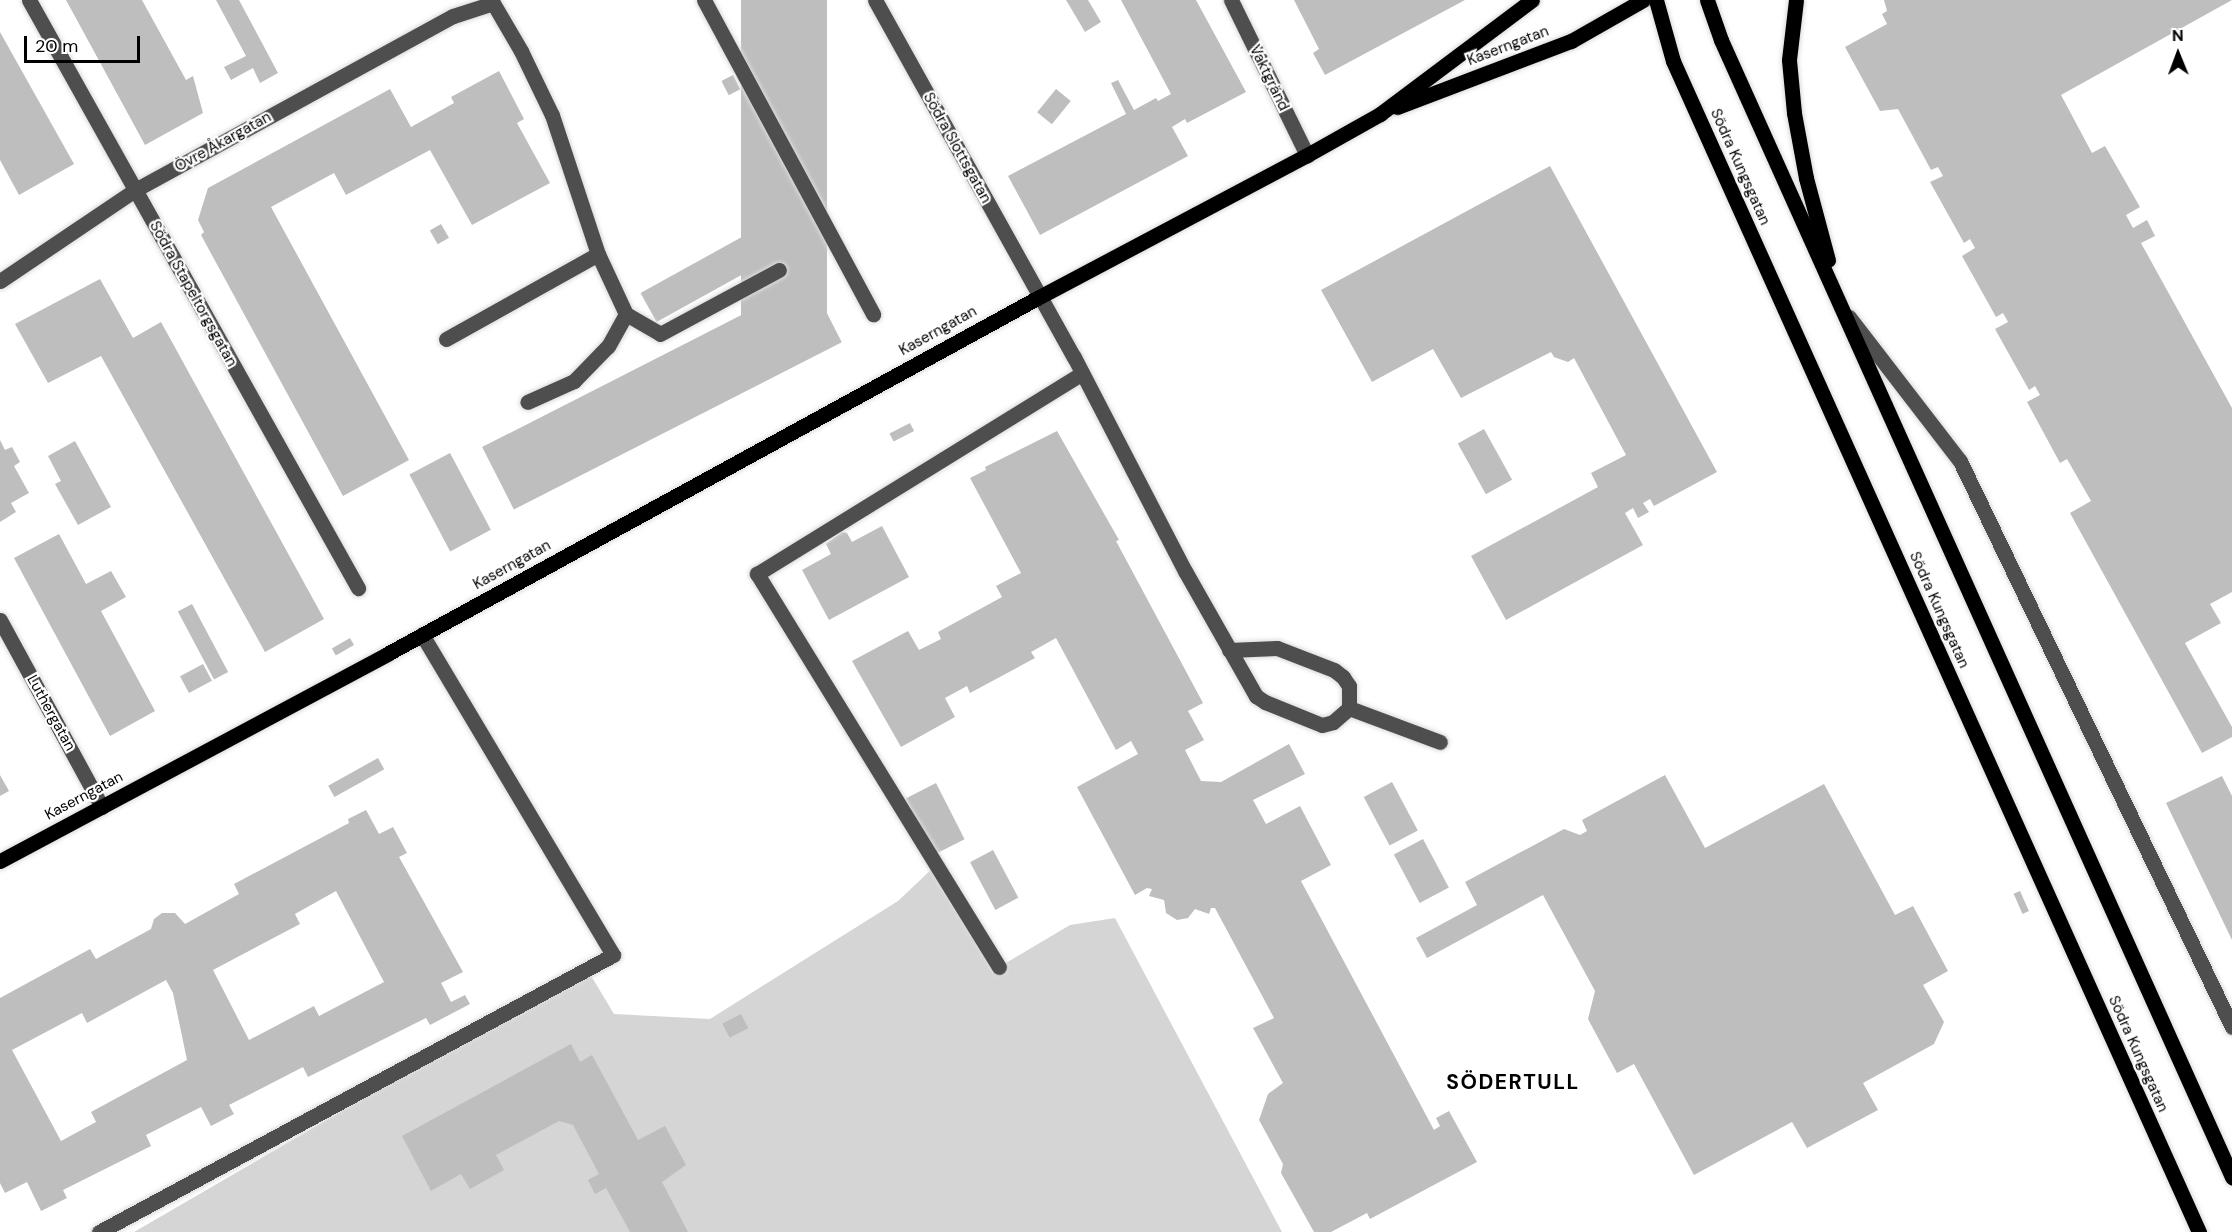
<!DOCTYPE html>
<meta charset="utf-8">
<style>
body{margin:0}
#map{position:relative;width:2232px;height:1232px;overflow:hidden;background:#fff;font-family:"DM Sans",sans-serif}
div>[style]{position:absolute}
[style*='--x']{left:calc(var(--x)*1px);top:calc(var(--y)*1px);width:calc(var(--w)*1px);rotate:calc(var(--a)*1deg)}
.green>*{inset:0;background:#d5d5d5}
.building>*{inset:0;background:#bebebe;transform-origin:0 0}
.roads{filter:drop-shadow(0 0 2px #dbdbdb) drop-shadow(0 0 2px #dbdbdb)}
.minor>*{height:15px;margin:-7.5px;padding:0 7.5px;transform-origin:7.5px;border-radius:7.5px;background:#4e4e4e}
.major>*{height:15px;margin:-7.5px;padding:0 7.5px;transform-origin:7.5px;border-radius:7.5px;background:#000}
span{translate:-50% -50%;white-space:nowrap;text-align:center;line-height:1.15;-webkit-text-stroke:4.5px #fff;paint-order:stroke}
.street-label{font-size:15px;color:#000}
.district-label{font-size:21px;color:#000;font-weight:700;letter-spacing:1.5px}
.north{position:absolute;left:2148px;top:24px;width:60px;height:60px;-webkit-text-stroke:4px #fff;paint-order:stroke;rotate:359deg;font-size:16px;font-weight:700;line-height:24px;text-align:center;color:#000}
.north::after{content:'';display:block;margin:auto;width:21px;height:27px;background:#000;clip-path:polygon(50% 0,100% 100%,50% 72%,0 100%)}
.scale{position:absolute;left:24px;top:36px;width:116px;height:27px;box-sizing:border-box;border:3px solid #000;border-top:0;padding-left:8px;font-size:18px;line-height:21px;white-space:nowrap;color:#000;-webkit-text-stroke:4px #fff;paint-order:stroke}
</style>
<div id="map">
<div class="green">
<div style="clip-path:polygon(936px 865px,999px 967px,1070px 925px,1115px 918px,1282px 1232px,134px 1232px,587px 969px,614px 1014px,710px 1019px,898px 901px)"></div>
</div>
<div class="building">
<div style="clip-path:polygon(66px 0,142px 0,186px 80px,193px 76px,203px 113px,145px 145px)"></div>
<div style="clip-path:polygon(216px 0,239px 0,278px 73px,260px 83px,253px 68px,231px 80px,224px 67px,246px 56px)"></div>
<div style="left:741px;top:0;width:86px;height:349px"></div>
<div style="clip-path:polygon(1066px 0,1088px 0,1101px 22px,1085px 32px)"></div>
<div style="clip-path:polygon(1121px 0,1196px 0,1246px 92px,1187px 123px,1185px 119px,1172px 127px,1188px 156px,1040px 235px,1008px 176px,1126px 114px,1111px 83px,1118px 80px,1134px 110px,1156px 98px,1158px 101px,1171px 94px)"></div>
<div style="clip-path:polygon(1294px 0,1465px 0,1325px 75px,1313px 53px,1319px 49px)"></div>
<div style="clip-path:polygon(2232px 0,2061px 95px,2092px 153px,2105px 146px,2140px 207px,2126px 215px,2133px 228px,2147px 220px,2155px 236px,2141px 243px,2232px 408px,2232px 592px,2210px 604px,2221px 623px,2185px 643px,2232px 727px,2232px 737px,2202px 753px,2070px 513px,2091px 501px,2067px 459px,2060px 463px,2027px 402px,2040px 395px,2035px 386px,2029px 390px,1995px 329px,2008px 322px,2003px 313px,1996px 317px,1962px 256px,1975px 248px,1970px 239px,1964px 243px,1930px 182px,1943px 176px,1938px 167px,1931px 170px,1898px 109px,1880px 111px,1845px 47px,1887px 24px,1882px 14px,1887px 11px,1884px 0)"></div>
<div style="clip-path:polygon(0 32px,74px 164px,19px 195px,0 160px)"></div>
<div style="clip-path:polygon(499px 71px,524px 119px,517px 123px,550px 183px,472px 225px,430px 150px,346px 195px,334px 173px,271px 207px,409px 460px,343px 496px,201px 235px,204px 232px,198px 220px,208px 188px,390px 89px,411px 127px,454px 103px,451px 97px)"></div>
<div style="left:733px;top:75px;width:16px;height:13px;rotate:63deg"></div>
<div style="left:1056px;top:89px;width:19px;height:30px;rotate:39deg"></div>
<div style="clip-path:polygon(1550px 166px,1717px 472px,1654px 506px,1650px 499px,1643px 503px,1649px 512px,1638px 518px,1633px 508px,1625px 513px,1643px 545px,1506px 620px,1471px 556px,1598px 487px,1591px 473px,1626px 455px,1574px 358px,1568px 362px,1554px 357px,1551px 352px,1461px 398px,1433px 349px,1372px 382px,1321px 290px)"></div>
<div style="left:441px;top:224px;width:16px;height:13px;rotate:60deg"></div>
<div style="left:749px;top:233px;width:33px;height:124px;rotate:61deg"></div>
<div style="clip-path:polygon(100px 279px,133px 338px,161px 322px,324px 619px,265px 652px,101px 356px,48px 383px,15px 324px)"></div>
<div style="left:810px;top:280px;width:70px;height:368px;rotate:63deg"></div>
<div style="left:910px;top:423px;width:9px;height:23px;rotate:63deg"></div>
<div style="left:1484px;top:429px;width:58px;height:30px;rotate:61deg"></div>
<div style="clip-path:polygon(1057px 431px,1119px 540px,1116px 541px,1203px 703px,1188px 711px,1204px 740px,1185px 750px,1201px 781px,1221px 782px,1289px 744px,1305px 774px,1253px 800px,1266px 824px,1300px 806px,1331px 865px,1301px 881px,1434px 1130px,1440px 1126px,1436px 1118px,1449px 1111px,1477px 1162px,1370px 1219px,1367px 1213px,1331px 1232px,1314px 1232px,1281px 1173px,1283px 1164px,1259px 1120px,1268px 1094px,1283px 1083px,1253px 1028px,1274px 1018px,1215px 908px,1211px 908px,1209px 914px,1195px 909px,1188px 918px,1177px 920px,1166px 913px,1164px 900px,1149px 896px,1152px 889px,1147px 888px,1135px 895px,1077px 787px,1138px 754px,1131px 741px,1116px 750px,1056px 638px,1031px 652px,1035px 658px,970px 693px,967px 686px,945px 698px,955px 717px,901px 747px,852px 661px,908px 631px,919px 650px,941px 639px,938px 632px,1002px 597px,996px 586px,1021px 573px,970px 478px,986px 470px,985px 467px)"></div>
<div style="clip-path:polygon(0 440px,5px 450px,12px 447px,20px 462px,14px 466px,29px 493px,11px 503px,16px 512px,0 522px)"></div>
<div style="clip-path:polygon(75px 441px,111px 507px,78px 525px,55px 484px,61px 481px,48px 456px)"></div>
<div style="left:450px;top:453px;width:87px;height:46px;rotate:62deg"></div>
<div style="clip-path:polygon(882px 526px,909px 577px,829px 620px,802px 570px,831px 554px,826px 544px,842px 532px,847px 533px,852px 542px)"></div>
<div style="clip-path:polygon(59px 534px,86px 584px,111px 571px,126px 597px,101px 611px,155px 711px,110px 736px,14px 558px)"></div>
<div style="left:192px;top:604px;width:77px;height:16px;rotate:62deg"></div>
<div style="left:350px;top:638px;width:8px;height:21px;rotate:60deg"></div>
<div style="left:203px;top:664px;width:19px;height:26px;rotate:62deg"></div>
<div style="left:378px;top:758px;width:13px;height:57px;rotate:61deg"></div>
<div style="clip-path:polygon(0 775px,9px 791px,0 796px)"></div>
<div style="clip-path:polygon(1665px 775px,1705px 848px,1824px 784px,1895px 915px,1913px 906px,1948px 971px,1923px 985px,1944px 1022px,1934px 1044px,1863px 1083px,1878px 1110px,1807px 1148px,1792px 1122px,1694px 1175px,1634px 1064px,1617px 1073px,1588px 1019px,1595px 991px,1543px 895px,1427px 958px,1416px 938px,1477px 905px,1465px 882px,1564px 829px,1580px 835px,1587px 831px,1582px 820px)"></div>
<div style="clip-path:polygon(2222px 776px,2232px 796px,2232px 940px,2166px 803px)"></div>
<div style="left:1392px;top:782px;width:55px;height:32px;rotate:62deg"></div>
<div style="left:936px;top:783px;width:63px;height:34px;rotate:63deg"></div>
<div style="clip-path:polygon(evenodd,366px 810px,379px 834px,393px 827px,407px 853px,399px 857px,463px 972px,441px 983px,451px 1002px,465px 995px,470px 1004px,430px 1025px,426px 1018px,308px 1077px,303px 1067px,229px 1105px,234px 1114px,211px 1126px,201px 1107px,146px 1135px,151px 1146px,63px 1190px,67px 1198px,41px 1211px,27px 1182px,5px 1193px,0 1183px,0 998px,90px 949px,96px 959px,151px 929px,154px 919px,162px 913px,175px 913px,185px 924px,239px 894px,234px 884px,349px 823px,348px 819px,366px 810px,336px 891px,384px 982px,319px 1016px,314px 1006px,249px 1040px,213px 970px,300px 924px,295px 914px,336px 891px,366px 810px,166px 980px,173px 993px,187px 1060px,91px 1112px,96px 1122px,61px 1141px,12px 1050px,82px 1013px,87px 1023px,166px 980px)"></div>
<div style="left:1423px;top:839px;width:55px;height:33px;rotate:62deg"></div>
<div style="left:993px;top:850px;width:54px;height:26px;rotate:62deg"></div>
<div style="left:2020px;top:891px;width:22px;height:7px;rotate:66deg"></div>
<div style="left:741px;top:1014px;width:16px;height:21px;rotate:63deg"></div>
<div style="clip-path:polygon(571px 1044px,580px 1062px,592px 1055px,638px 1140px,665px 1126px,686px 1165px,662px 1182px,688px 1232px,630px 1232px,606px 1188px,595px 1194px,588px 1180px,599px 1174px,573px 1125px,559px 1121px,496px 1155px,504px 1170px,470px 1189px,461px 1174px,431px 1191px,402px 1136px)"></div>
</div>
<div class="roads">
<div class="minor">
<div style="--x:29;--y:0;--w:674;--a:60.77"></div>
<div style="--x:704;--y:0;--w:357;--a:61.7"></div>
<div style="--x:875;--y:0;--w:409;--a:60.9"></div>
<div style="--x:1074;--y:357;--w:241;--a:62.6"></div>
<div style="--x:1185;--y:571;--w:144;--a:60.4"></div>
<div style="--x:1256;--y:696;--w:11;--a:34"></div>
<div style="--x:1265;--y:702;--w:61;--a:22"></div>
<div style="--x:1322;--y:725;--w:11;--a:-15"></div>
<div style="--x:1333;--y:722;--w:21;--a:-41"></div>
<div style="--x:1349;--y:708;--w:22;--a:-90"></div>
<div style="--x:1349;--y:686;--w:11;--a:-124"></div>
<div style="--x:1343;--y:677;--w:11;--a:-142"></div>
<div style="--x:1334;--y:670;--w:61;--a:-158.9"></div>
<div style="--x:1277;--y:648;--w:48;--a:177.6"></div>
<div style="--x:1231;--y:0;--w:173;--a:63.9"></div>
<div style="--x:0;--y:281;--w:163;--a:-34"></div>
<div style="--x:135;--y:190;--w:362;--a:-28.7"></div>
<div style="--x:453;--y:16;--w:42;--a:-18"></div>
<div style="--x:493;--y:3;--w:56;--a:59.7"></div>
<div style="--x:521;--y:51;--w:71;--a:64.2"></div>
<div style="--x:552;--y:115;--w:146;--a:71.7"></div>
<div style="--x:598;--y:254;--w:66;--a:65"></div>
<div style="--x:626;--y:314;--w:37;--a:119"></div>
<div style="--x:608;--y:346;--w:49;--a:134.2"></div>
<div style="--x:574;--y:381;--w:51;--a:155.9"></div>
<div style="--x:626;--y:314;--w:39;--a:30"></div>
<div style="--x:660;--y:334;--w:135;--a:-28.3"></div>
<div style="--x:1849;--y:317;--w:182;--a:52.4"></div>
<div style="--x:1960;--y:461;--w:628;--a:64.33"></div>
<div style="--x:446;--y:339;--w:174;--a:-29.2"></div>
<div style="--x:0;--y:620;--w:213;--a:61.4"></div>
<div style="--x:1349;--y:708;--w:97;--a:20.5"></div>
<div style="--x:999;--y:967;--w:462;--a:-121.6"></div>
<div style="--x:757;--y:574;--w:382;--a:-31.7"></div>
<div style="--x:99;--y:1232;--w:584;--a:-28.32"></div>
<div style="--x:613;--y:955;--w:373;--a:-120.8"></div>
</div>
<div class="major">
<div style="--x:1656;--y:0;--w:63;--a:74.4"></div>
<div style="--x:1673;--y:61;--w:1284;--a:65.81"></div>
<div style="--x:1707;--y:0;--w:42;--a:70.7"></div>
<div style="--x:1721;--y:40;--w:1247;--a:65.8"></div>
<div style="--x:1796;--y:0;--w:60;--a:96.7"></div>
<div style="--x:1789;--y:60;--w:53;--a:84.6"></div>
<div style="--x:1794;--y:113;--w:66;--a:79.5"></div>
<div style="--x:1806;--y:178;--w:85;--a:75"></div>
<div style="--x:1397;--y:107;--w:186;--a:-20.8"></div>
<div style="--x:1571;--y:41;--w:83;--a:-29.7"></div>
<div style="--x:0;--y:861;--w:439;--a:-28.1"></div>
<div style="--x:387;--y:654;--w:743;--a:-28.7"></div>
<div style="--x:1039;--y:297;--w:303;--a:-27.9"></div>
<div style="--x:1307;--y:155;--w:84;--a:-29.3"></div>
<div style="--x:1380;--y:114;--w:190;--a:-36.9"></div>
</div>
</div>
<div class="street-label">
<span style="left:1508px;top:46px;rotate:-21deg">Kaserngatan</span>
<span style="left:1269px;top:78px;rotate:64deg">Vaktgränd</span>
<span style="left:223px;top:142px;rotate:-29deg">Övre Åkargatan</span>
<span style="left:957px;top:148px;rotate:61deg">Södra Slottsgatan</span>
<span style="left:1740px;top:167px;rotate:66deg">Södra Kungsgatan</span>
<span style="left:193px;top:294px;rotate:61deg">Södra Stapeltorgsgatan</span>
<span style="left:938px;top:331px;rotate:-29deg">Kaserngatan</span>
<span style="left:512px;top:565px;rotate:-29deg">Kaserngatan</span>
<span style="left:1939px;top:610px;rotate:66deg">Södra Kungsgatan</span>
<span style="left:51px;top:713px;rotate:61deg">Luthergatan</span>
<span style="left:84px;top:796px;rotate:-28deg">Kaserngatan</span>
<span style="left:2138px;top:1054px;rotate:66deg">Södra Kungsgatan</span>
</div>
<div class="district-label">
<span style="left:1513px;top:1082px">SÖDERTULL</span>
</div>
<div class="north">N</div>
<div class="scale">20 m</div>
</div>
